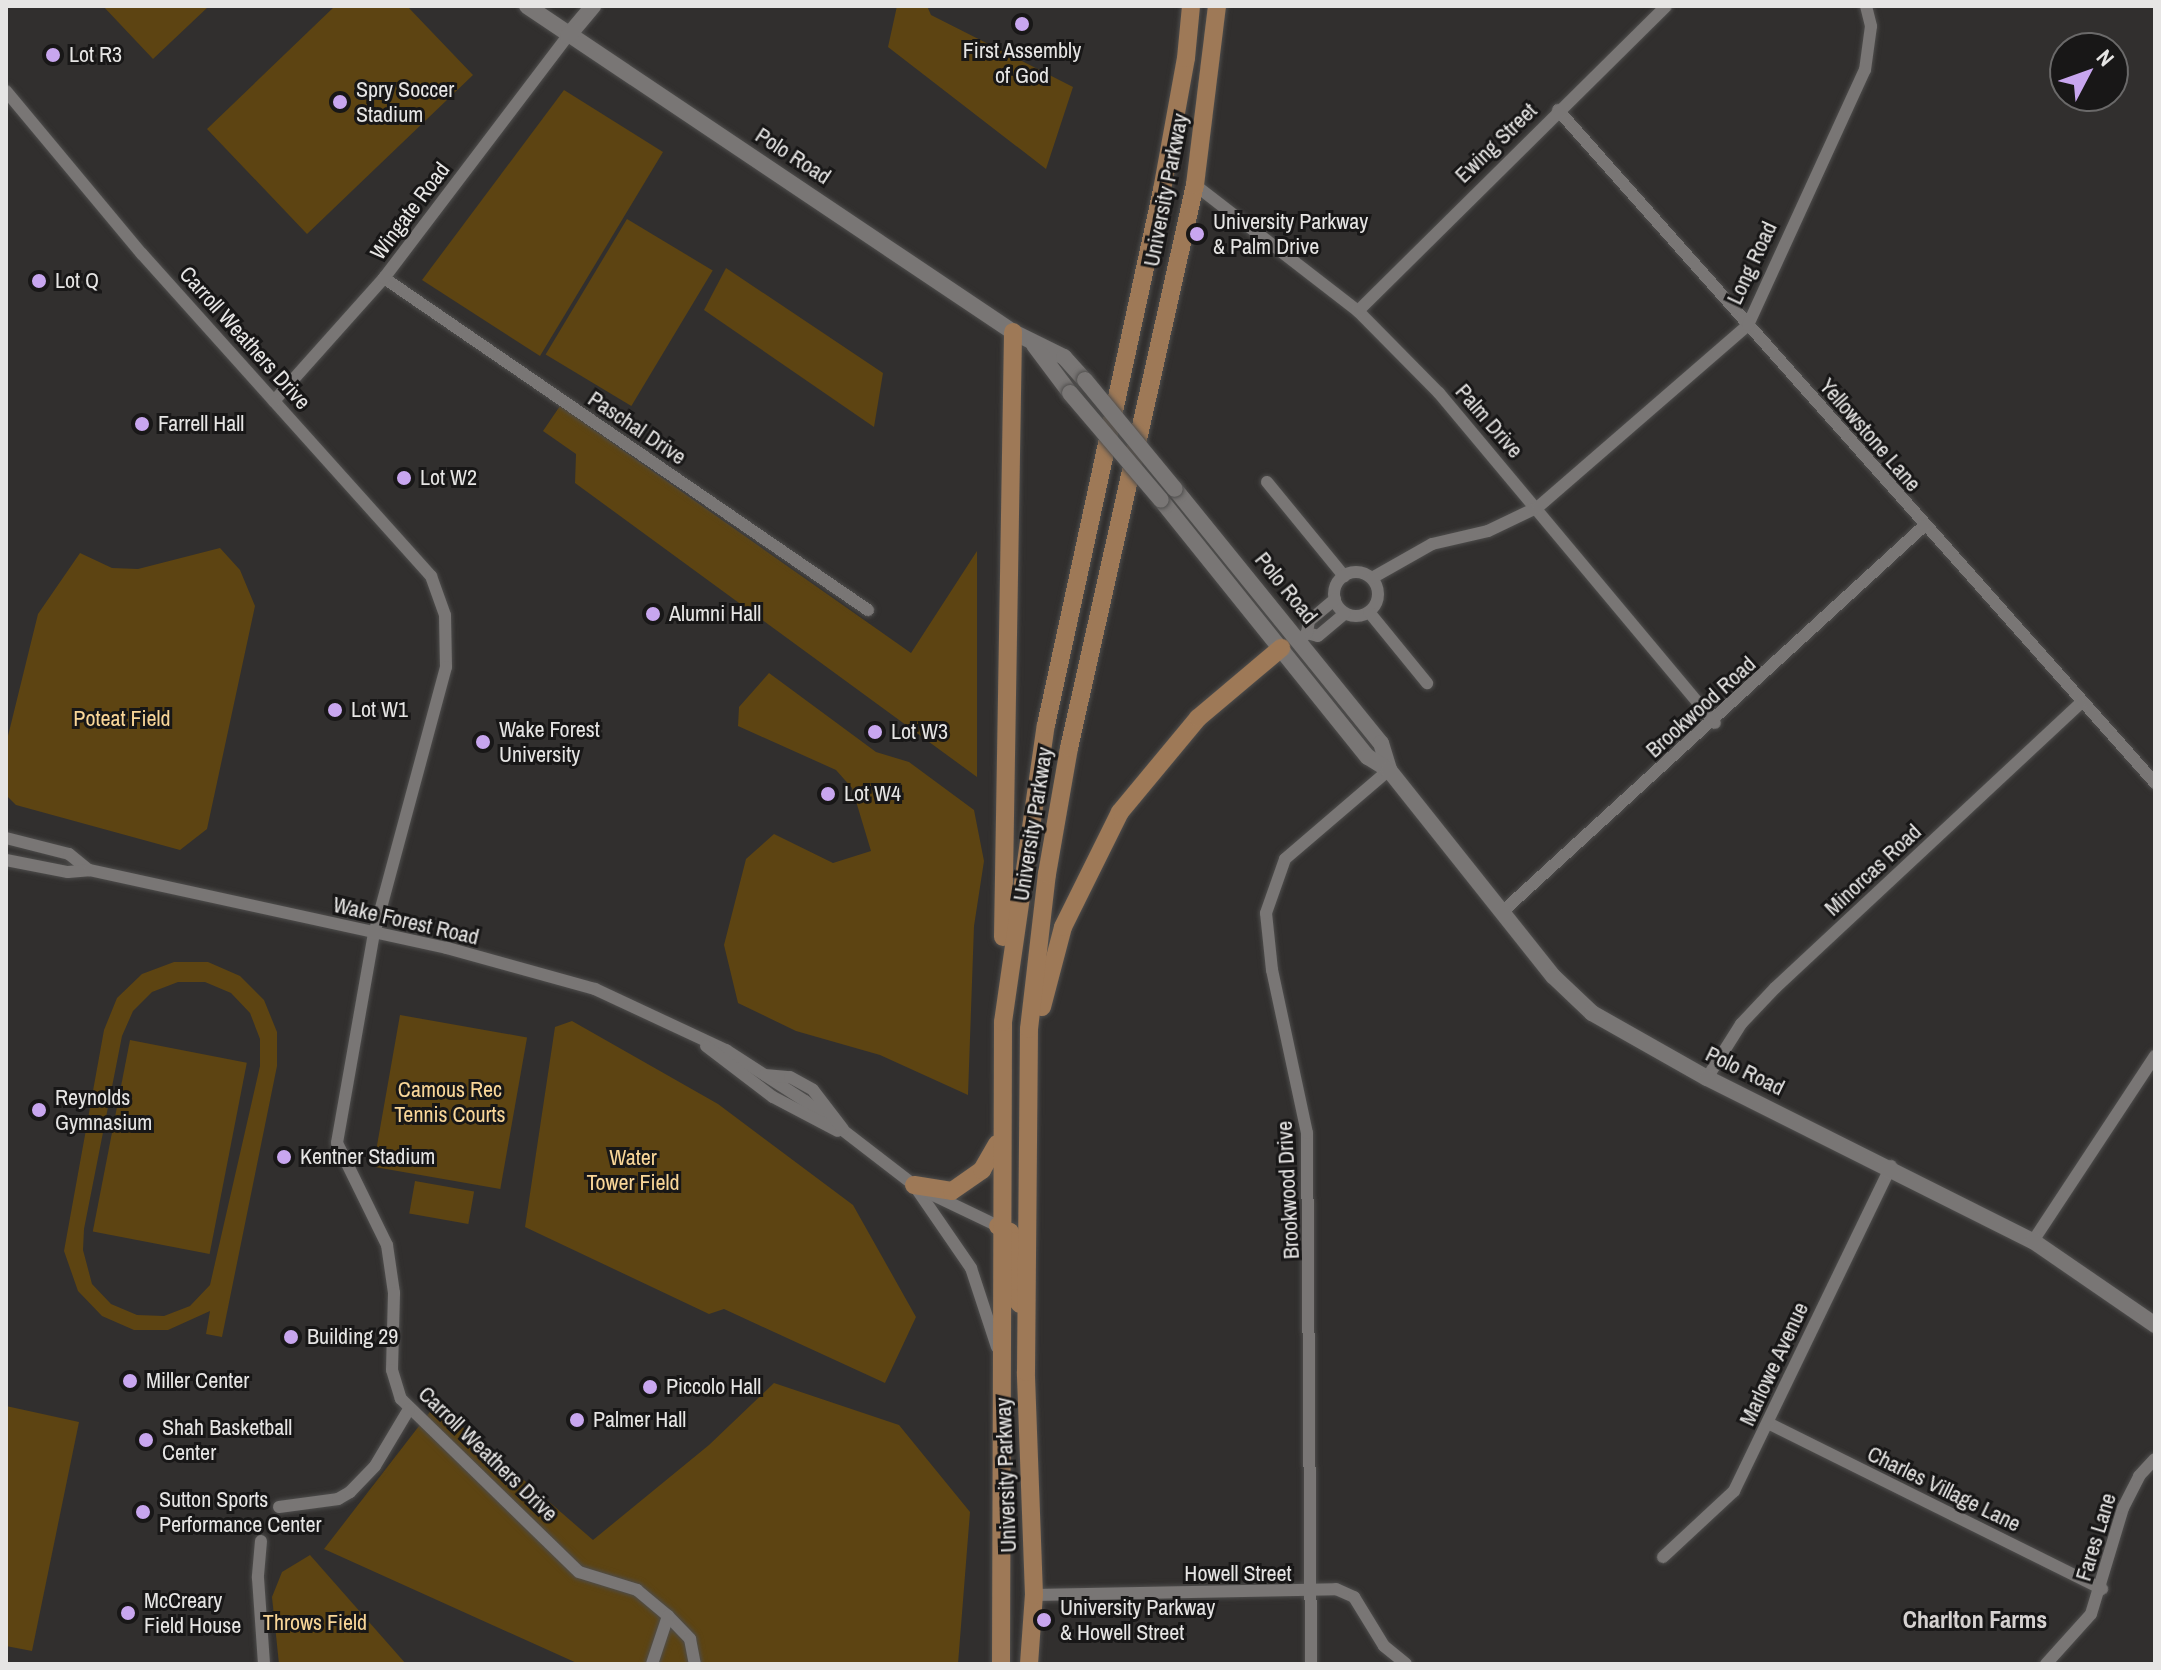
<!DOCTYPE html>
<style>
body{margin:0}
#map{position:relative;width:2161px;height:1670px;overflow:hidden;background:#312f2e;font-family:"Archivo Narrow",sans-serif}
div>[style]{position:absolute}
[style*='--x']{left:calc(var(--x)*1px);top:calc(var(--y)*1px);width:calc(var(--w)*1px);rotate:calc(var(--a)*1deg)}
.green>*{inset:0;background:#5d4412;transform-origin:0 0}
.roads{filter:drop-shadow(0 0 2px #4e4d4c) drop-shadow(0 0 2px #4e4d4c)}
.minor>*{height:12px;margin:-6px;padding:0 6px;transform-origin:6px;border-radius:6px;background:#797675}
.minor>.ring{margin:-6px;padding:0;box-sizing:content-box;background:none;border:12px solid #797675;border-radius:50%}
.secondary>*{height:16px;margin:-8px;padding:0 8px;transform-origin:8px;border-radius:8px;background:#797675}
.primary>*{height:18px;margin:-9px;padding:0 9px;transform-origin:9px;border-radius:9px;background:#9e7957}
.bridges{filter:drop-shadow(0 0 2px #4e4d4c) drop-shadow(0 0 2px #4e4d4c)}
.secondary-bridge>*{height:16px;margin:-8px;padding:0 8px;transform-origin:8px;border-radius:8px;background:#797675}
.dots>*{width:22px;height:22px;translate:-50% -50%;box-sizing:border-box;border:4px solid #181717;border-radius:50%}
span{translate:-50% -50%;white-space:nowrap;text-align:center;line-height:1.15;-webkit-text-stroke:6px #181717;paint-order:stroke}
.poi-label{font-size:22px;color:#e6e5e4}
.left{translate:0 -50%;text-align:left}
.street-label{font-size:22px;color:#e6e5e4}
.park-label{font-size:22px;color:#f9d698}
.neighbourhood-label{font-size:24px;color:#d5d1d0;font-weight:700}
.frame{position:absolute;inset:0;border:8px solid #e6e5e4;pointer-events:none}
.north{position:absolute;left:2049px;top:32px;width:80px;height:80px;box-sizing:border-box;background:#181717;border:2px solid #6a6969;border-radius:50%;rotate:49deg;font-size:22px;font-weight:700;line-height:32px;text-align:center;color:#e6e5e4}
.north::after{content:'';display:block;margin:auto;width:28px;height:36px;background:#c8a6ef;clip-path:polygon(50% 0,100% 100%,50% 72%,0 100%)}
</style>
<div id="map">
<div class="green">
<div style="clip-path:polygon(103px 6px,209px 6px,153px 59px)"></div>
<div style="clip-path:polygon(335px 6px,407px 6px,473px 75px,307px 234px,207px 129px)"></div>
<div style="clip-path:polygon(897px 6px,927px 6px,931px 15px,1073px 87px,1046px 169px,888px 47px)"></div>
<div style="clip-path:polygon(564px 90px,663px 152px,540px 356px,422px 280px)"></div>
<div style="left:627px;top:219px;width:100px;height:158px;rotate:31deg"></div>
<div style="clip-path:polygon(726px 268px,883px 373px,874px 427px,704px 310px)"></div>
<div style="clip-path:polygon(560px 406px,911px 653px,977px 551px,977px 777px,575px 483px,576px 454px,543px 431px)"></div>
<div style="clip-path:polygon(220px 548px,240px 570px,255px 606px,207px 829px,180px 850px,16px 805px,6px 795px,6px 744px,38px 614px,80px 553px,112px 568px,138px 569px)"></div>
<div style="clip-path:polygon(769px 673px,876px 752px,909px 762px,974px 810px,984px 861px,974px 926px,968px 1095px,880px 1055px,796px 1031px,738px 1003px,724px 945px,746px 859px,774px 834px,833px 863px,871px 851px,852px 788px,836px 770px,738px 726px,739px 707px)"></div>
<div style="clip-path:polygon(evenodd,174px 962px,208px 962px,240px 976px,264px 1000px,277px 1032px,277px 1066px,222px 1337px,206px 1334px,210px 1311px,168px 1330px,134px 1330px,102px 1316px,78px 1291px,64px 1251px,104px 1030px,117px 998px,142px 974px,174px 962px,178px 982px,205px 982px,231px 993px,250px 1013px,260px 1039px,260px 1066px,210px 1285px,190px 1306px,164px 1316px,137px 1315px,111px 1304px,92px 1284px,83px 1250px,84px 1229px,122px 1036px,133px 1011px,152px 992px,178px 982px)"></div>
<div style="left:400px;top:1015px;width:129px;height:154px;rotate:10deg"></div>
<div style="clip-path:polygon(572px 1021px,718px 1104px,853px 1205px,916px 1317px,885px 1383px,724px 1309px,709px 1314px,525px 1227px,555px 1027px)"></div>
<div style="left:130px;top:1040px;width:119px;height:195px;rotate:11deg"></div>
<div style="left:415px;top:1181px;width:60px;height:33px;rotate:10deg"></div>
<div style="clip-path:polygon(774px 1383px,899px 1425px,970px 1512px,958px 1664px,579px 1664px,324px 1549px,436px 1404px,593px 1540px,709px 1445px)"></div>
<div style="clip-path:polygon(6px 1406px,79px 1422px,32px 1651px,6px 1646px)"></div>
<div style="clip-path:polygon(310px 1555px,406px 1664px,279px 1664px,272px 1597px,282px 1572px)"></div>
</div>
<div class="roads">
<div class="minor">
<div style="--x:6;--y:91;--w:212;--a:50.2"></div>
<div style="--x:142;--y:254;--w:433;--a:48.1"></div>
<div style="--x:431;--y:576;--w:41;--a:70.3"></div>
<div style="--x:445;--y:615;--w:52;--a:88.9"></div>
<div style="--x:446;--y:667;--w:276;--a:105.1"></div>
<div style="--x:374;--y:933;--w:213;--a:100"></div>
<div style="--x:337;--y:1143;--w:114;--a:63.9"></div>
<div style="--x:387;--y:1245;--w:49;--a:81.7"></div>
<div style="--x:394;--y:1293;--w:77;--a:91.5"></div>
<div style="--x:392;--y:1370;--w:30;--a:73"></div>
<div style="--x:401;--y:1399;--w:248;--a:44.2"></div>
<div style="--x:579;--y:1572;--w:61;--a:17.2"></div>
<div style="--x:637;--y:1590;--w:40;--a:40"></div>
<div style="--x:668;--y:1616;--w:32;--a:46"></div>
<div style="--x:690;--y:1639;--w:25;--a:79"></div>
<div style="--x:1558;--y:110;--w:900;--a:48.42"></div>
<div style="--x:1195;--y:185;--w:206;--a:37.7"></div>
<div style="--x:1358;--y:311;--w:115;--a:45.4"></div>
<div style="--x:1439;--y:393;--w:430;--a:50.1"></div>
<div style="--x:384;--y:278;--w:587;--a:34.45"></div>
<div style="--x:1358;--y:311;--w:433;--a:-44.7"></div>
<div style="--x:274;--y:401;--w:165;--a:-48.2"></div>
<div style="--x:384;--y:278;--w:304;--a:-52.8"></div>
<div style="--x:1267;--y:482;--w:122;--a:50.7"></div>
<div class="ring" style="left:1334px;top:572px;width:32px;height:32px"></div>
<div style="--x:1372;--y:578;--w:69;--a:-29.5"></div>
<div style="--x:1432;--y:544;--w:57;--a:-13.1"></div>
<div style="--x:1488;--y:531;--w:55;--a:-25.6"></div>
<div style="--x:1538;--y:507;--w:278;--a:-40.9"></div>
<div style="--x:1748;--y:325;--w:281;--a:-65.4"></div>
<div style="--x:1865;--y:70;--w:44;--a:-82.2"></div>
<div style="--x:1871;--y:26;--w:21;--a:-104"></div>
<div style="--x:1369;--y:612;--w:92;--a:50.8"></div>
<div style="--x:1307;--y:633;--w:11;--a:15"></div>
<div style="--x:1318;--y:636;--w:35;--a:-40"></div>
<div style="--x:1300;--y:640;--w:10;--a:-45"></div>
<div style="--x:1307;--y:633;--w:12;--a:-81"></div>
<div style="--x:1309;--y:621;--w:34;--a:-40"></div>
<div style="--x:6;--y:838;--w:65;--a:14.3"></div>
<div style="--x:69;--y:854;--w:26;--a:39"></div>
<div style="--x:6;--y:860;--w:63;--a:11"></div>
<div style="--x:68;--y:872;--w:21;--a:-5"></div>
<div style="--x:89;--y:870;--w:366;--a:12.3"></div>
<div style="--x:447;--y:948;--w:154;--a:15.5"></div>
<div style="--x:595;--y:989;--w:145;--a:25"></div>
<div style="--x:726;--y:1050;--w:94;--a:32.8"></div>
<div style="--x:805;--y:1101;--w:138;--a:37.6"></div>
<div style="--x:914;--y:1185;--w:101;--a:55.5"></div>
<div style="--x:971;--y:1268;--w:83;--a:71.8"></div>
<div style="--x:1501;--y:913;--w:573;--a:-42.46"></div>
<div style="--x:706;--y:1046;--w:84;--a:37.3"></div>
<div style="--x:773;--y:1097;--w:73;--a:27.6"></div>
<div style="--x:765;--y:1075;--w:25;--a:5"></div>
<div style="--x:790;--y:1077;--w:26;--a:29"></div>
<div style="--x:813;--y:1090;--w:49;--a:52.4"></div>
<div style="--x:1707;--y:1078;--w:64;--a:-57.8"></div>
<div style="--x:1741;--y:1024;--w:50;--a:-46.6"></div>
<div style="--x:1775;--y:988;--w:417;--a:-43"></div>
<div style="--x:927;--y:1192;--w:79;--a:25.6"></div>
<div style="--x:2033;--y:1241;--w:222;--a:-56.6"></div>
<div style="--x:1768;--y:1423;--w:373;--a:26.4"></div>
<div style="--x:279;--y:1507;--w:60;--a:-7.7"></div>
<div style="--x:338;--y:1499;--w:14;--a:-30"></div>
<div style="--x:350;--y:1492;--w:36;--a:-46"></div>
<div style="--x:375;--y:1466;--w:66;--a:-59.2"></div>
<div style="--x:261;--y:1541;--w:37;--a:95"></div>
<div style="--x:258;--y:1578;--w:86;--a:86"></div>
<div style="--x:1663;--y:1557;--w:97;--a:-42.9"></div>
<div style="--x:1734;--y:1491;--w:361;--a:-64.2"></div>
<div style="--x:1034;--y:1595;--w:302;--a:-1.1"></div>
<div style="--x:1336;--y:1589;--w:20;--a:24"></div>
<div style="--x:1354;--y:1597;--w:57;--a:58.5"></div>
<div style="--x:1384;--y:1646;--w:28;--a:39"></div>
<div style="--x:652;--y:1664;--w:51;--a:-71.6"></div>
<div style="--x:1311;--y:1664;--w:531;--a:-90.43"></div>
<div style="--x:1307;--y:1133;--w:167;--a:-102.1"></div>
<div style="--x:1272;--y:970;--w:57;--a:-96"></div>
<div style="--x:1266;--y:913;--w:57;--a:-70.6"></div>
<div style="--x:1285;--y:859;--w:137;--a:-40.6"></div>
<div style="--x:2046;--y:1664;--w:67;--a:-48"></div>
<div style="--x:2091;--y:1614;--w:111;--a:-73.2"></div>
<div style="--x:2123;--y:1508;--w:36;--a:-63"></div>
<div style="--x:2139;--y:1476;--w:23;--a:-47"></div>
</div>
<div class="secondary">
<div style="--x:527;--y:6;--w:585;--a:33.85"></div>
<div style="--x:1013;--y:332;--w:57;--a:26.1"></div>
<div style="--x:1064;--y:357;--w:31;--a:48"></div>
<div style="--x:568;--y:36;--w:39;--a:-50"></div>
<div style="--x:1034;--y:345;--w:60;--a:53.1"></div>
<div style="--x:1175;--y:489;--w:327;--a:51"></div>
<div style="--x:1381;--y:743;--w:28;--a:73"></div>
<div style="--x:1161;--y:500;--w:330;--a:51.2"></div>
<div style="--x:1368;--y:757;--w:25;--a:32"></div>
<div style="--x:1389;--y:770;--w:263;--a:51.5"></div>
<div style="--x:1553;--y:976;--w:54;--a:43.5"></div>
<div style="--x:1592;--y:1013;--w:132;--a:29.5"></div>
<div style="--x:1707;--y:1078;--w:364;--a:26.6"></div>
<div style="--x:2033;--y:1241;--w:148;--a:34.5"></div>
</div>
<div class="primary">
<div style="--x:1003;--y:937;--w:605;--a:-89.05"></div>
<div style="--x:1042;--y:1007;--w:83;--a:-75.3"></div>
<div style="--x:1063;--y:927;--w:128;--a:-63.6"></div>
<div style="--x:1120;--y:812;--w:122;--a:-50.3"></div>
<div style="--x:1198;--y:718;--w:109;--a:-40.1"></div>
<div style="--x:914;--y:1185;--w:38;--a:9"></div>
<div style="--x:952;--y:1191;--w:37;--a:-35"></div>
<div style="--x:982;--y:1170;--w:30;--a:-60"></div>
<div style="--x:998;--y:1226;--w:13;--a:27"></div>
<div style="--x:1010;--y:1232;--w:10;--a:66"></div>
<div style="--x:1014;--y:1241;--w:57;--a:89"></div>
<div style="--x:1015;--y:1298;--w:8;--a:50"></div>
<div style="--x:1001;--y:1664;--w:642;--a:-89.82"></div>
<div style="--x:1003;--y:1022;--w:300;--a:-81.8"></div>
<div style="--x:1046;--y:725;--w:547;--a:-77.77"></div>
<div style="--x:1162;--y:190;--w:134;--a:-79.7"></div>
<div style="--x:1186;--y:58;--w:52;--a:-84.5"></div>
<div style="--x:1029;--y:1664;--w:69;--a:-85.9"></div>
<div style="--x:1034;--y:1595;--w:223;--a:-92.1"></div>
<div style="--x:1026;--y:1372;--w:343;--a:-89.5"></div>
<div style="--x:1029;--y:1029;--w:156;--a:-83.4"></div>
<div style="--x:1047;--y:874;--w:128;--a:-80.1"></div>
<div style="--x:1069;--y:748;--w:577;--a:-77.39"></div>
<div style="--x:1195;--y:185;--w:180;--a:-83"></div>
</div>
</div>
<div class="bridges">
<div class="secondary-bridge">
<div style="--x:1085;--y:380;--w:141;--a:50.5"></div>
<div style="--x:1070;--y:393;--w:140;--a:49.6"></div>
</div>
</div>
<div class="dots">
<div style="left:1022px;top:24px;background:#c8a6ef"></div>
<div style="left:53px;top:55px;background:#c8a6ef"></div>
<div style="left:340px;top:102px;background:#c8a6ef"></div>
<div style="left:1197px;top:234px;background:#c8a6ef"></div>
<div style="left:39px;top:281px;background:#c8a6ef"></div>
<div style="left:142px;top:424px;background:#c8a6ef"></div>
<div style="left:404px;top:478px;background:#c8a6ef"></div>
<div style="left:653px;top:614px;background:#c8a6ef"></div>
<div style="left:335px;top:710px;background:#c8a6ef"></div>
<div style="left:875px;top:732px;background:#c8a6ef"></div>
<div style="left:483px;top:742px;background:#c8a6ef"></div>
<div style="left:828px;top:794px;background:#c8a6ef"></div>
<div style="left:39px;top:1110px;background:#c8a6ef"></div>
<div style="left:284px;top:1157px;background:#c8a6ef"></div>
<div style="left:291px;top:1337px;background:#c8a6ef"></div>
<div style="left:130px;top:1381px;background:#c8a6ef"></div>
<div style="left:650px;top:1387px;background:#c8a6ef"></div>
<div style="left:577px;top:1420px;background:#c8a6ef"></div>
<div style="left:146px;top:1440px;background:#c8a6ef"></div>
<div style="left:143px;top:1512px;background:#c8a6ef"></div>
<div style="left:128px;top:1613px;background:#c8a6ef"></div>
<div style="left:1044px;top:1620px;background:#c8a6ef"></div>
</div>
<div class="poi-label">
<span style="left:1022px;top:63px">First Assembly<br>of God</span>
<span class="left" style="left:69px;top:55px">Lot R3</span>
<span class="left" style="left:356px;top:102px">Spry Soccer<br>Stadium</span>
<span class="left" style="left:1213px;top:234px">University Parkway<br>&amp; Palm Drive</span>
<span class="left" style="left:55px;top:281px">Lot Q</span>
<span class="left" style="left:158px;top:424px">Farrell Hall</span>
<span class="left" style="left:420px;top:478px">Lot W2</span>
<span class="left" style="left:669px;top:614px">Alumni Hall</span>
<span class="left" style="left:351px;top:710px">Lot W1</span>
<span class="left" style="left:499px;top:742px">Wake Forest<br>University</span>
<span class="left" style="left:891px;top:732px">Lot W3</span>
<span class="left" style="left:844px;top:794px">Lot W4</span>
<span class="left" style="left:55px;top:1110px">Reynolds<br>Gymnasium</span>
<span class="left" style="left:300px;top:1157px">Kentner Stadium</span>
<span class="left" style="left:307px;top:1337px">Building 29</span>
<span class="left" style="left:146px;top:1381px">Miller Center</span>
<span class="left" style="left:666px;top:1387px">Piccolo Hall</span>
<span class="left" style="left:593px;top:1420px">Palmer Hall</span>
<span class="left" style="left:162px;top:1440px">Shah Basketball<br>Center</span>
<span class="left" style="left:159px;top:1512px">Sutton Sports<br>Performance Center</span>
<span class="left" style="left:144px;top:1613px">McCreary<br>Field House</span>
<span class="left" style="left:1060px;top:1620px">University Parkway<br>&amp; Howell Street</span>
</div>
<div class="street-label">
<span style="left:1496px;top:143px;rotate:-44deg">Ewing Street</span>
<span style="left:793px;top:156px;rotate:33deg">Polo Road</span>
<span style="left:1166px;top:190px;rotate:-79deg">University Parkway</span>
<span style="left:410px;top:211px;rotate:-53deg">Wingate Road</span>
<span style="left:1752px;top:263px;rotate:-65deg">Long Road</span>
<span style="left:245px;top:338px;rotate:48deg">Carroll Weathers Drive</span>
<span style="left:1489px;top:421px;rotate:49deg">Palm Drive</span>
<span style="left:637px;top:428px;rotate:34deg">Paschal Drive</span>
<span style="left:1870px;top:435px;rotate:49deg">Yellowstone Lane</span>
<span style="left:1286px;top:588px;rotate:51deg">Polo Road</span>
<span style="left:1701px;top:707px;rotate:-42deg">Brookwood Road</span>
<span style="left:1033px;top:824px;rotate:-81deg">University Parkway</span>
<span style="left:1873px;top:870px;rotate:-43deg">Minorcas Road</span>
<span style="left:406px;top:921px;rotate:13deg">Wake Forest Road</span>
<span style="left:1745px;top:1071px;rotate:26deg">Polo Road</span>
<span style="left:1288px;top:1190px;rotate:-93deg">Brookwood Drive</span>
<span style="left:1774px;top:1364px;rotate:-65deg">Marlowe Avenue</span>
<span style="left:488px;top:1454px;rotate:44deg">Carroll Weathers Drive</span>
<span style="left:1006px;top:1475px;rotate:-92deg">University Parkway</span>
<span style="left:1944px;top:1489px;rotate:26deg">Charles Village Lane</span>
<span style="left:2096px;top:1537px;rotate:-73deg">Fares Lane</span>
<span style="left:1238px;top:1574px">Howell Street</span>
</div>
<div class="park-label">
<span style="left:122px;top:719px">Poteat Field</span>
<span style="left:450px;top:1102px">Camous Rec<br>Tennis Courts</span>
<span style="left:633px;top:1170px">Water<br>Tower Field</span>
<span style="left:315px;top:1623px">Throws Field</span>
</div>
<div class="neighbourhood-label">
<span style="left:1975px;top:1620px">Charlton Farms</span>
</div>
<div class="frame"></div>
<div class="north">N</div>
</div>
